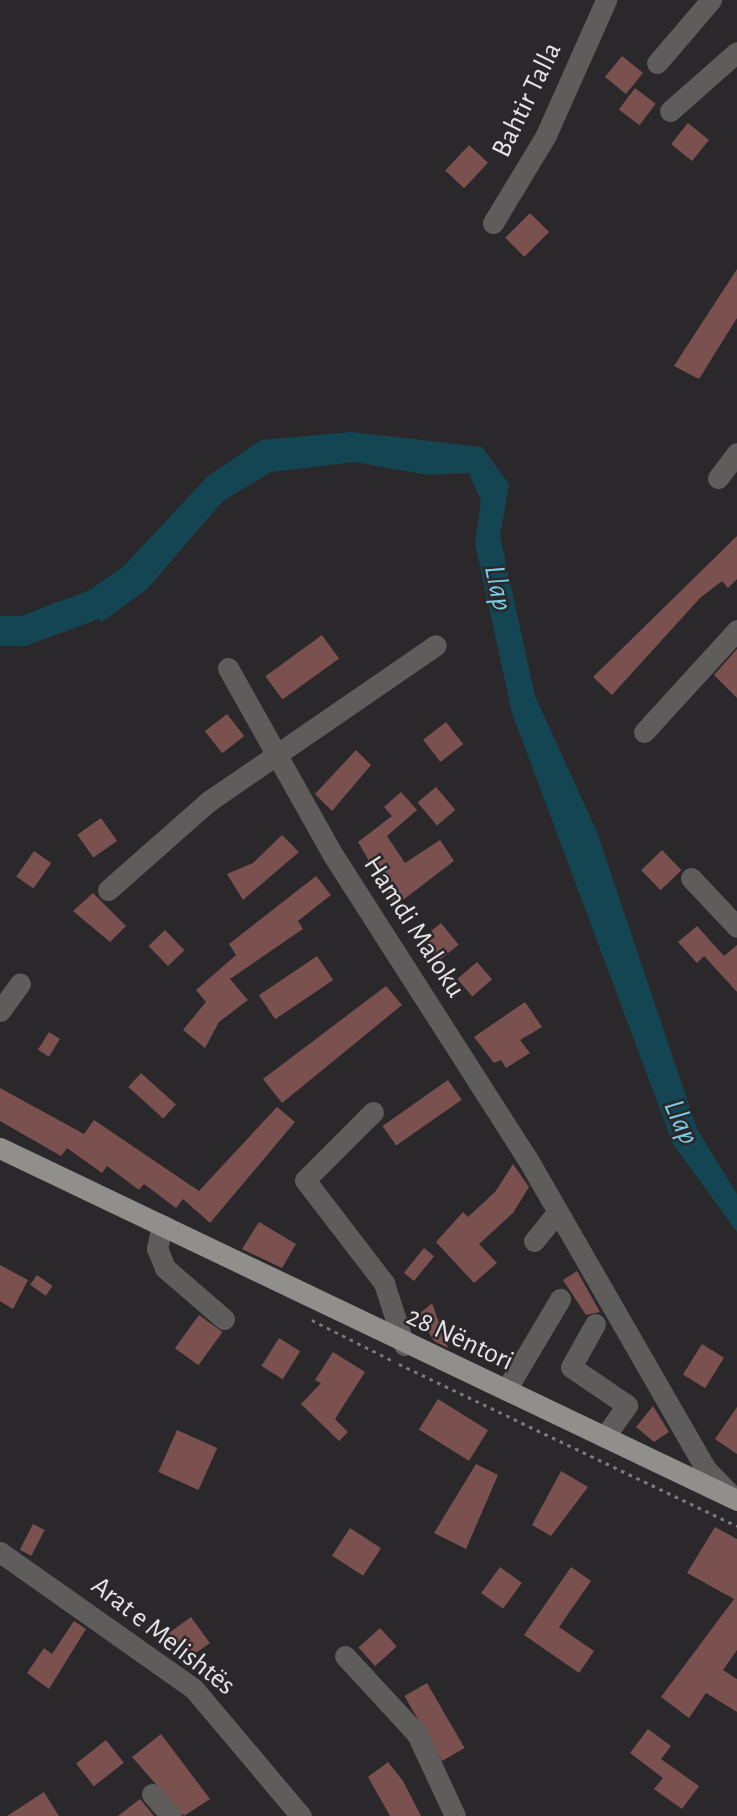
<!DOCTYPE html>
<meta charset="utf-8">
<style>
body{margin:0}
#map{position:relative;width:737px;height:1816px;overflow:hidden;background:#2b282c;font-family:"Alegreya Sans",sans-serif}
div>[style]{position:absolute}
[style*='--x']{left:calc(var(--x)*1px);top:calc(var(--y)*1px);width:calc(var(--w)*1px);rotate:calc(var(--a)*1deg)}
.water>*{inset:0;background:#134652}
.river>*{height:30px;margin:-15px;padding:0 15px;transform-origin:15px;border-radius:15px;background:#134652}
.building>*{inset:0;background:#7a514e;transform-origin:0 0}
.path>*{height:2.5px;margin-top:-1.25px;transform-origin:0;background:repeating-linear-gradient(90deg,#7a787b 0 3.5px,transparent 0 8.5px)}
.minor>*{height:21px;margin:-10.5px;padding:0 10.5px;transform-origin:10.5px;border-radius:10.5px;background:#5e5d5b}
.major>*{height:21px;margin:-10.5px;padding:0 10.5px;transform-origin:10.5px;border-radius:10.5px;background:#918f8b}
span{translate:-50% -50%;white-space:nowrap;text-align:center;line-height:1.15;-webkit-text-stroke:5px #2b282c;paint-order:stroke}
.street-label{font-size:28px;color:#e6e4e7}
.water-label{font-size:30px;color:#79cce1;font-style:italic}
</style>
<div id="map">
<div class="water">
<div style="clip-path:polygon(352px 432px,482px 447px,509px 484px,500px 536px,535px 696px,597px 832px,697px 1129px,737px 1194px,737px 1232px,673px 1144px,512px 713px,475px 543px,481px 501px,469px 473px,428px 475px,355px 462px,271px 472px,223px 501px,147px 589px,102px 622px,77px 599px,124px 566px,208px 476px,261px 440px)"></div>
</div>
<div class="river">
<div style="--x:0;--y:631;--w:23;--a:0"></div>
<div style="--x:23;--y:631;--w:78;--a:-20.3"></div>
<div style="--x:96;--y:604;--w:28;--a:-35"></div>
</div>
<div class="building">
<div style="left:622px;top:56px;width:27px;height:27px;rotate:39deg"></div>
<div style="left:635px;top:88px;width:26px;height:27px;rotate:37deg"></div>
<div style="left:688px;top:123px;width:27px;height:27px;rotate:39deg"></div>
<div style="left:469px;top:145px;width:26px;height:35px;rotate:43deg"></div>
<div style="left:530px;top:213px;width:27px;height:35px;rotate:45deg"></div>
<div style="clip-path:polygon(737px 269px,737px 318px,699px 379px,674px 366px)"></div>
<div style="clip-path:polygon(737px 536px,737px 579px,728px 588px,722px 581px,700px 598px,612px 695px,593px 677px)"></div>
<div style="left:322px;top:635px;width:29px;height:70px;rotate:54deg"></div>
<div style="clip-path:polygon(737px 649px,737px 698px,714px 675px)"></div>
<div style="left:227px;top:714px;width:28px;height:28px;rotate:52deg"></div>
<div style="left:446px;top:722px;width:28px;height:29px;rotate:52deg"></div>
<div style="clip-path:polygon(356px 750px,371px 765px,332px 811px,315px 794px)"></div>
<div style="left:436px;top:787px;width:30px;height:24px;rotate:50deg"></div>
<div style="clip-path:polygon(401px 792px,417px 810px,387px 836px,405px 863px,440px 840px,454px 861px,395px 906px,358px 842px,392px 816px,384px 807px)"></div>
<div style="left:101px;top:818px;width:28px;height:29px;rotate:55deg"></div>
<div style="clip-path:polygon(282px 835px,299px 852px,243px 900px,227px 874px,253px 863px)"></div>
<div style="left:662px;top:850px;width:28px;height:29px;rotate:46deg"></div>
<div style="left:34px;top:851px;width:21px;height:31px;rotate:35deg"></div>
<div style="clip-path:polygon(316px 876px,331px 895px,298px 921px,303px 929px,230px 979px,248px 1000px,219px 1022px,205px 1048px,183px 1030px,206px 1002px,196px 990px,236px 955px,229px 944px)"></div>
<div style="clip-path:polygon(93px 893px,126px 926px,110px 942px,73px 911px)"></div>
<div style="left:441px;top:923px;width:28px;height:26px;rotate:51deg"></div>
<div style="clip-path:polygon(697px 926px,724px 956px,737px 945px,737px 992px,704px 956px,697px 963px,678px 942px)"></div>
<div style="left:165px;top:930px;width:28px;height:23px;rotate:46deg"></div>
<div style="left:317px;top:956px;width:29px;height:70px;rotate:56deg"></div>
<div style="left:477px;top:962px;width:23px;height:26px;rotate:49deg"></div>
<div style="clip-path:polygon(386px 986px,402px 1005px,282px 1103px,263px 1079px)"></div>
<div style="clip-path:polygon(525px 1002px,542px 1027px,520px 1040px,530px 1053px,506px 1068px,501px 1060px,494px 1063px,474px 1037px)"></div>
<div style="left:49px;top:1032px;width:13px;height:21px;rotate:32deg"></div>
<div style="left:141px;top:1073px;width:47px;height:19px;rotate:42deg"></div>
<div style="left:448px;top:1080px;width:24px;height:80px;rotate:55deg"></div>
<div style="clip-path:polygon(0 1088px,84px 1134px,94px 1120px,199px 1191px,277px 1107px,295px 1122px,210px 1223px,183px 1199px,176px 1208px,144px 1184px,139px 1190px,107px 1166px,102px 1173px,67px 1148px,61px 1156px,0 1121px)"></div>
<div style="clip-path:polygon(513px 1164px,529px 1187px,513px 1213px,479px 1244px,497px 1263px,474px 1283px,436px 1242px,463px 1212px,468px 1217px,495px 1192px)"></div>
<div style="clip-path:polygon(259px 1222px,296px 1244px,282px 1268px,242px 1249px)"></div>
<div style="left:424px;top:1248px;width:13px;height:32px;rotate:39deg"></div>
<div style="clip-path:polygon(0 1265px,28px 1280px,13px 1309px,0 1301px)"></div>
<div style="clip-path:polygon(577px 1271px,600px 1312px,586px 1315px,563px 1280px)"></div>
<div style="left:37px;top:1275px;width:19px;height:12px;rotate:35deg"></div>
<div style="clip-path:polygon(432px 1303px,448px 1348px,434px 1341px,418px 1315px)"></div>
<div style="left:199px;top:1315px;width:29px;height:41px;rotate:36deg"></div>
<div style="left:279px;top:1338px;width:25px;height:33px;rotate:32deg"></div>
<div style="left:702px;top:1344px;width:26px;height:36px;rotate:32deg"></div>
<div style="clip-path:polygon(333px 1352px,365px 1372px,335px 1419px,348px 1432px,339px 1441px,301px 1404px,321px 1383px,315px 1380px)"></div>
<div style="left:438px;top:1399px;width:59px;height:36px;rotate:32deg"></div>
<div style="clip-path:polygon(653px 1406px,669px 1432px,654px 1442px,636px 1427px)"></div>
<div style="clip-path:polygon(737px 1407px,737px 1454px,715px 1439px)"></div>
<div style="left:177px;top:1430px;width:44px;height:46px;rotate:24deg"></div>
<div style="clip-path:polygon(476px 1464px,498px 1475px,466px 1549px,434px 1533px)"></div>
<div style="clip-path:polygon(561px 1471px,588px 1487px,551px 1536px,532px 1525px)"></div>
<div style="left:33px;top:1524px;width:13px;height:29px;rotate:27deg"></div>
<div style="clip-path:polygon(715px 1527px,737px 1539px,737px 1650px,723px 1670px,737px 1679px,737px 1712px,706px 1693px,689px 1718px,661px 1697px,734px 1599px,687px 1573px)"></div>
<div style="left:350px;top:1528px;width:37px;height:33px;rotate:33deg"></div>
<div style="left:500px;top:1567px;width:27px;height:32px;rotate:36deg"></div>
<div style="clip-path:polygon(571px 1567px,591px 1581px,559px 1627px,594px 1651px,579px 1673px,524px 1635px)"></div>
<div style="left:191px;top:1617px;width:32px;height:28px;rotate:54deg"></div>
<div style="clip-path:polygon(74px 1621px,86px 1629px,49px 1689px,27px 1673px,44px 1648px,52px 1654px)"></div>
<div style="left:380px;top:1628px;width:25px;height:29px;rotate:48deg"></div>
<div style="left:427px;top:1683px;width:75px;height:26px;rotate:60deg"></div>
<div style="clip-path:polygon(648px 1729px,671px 1746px,661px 1759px,699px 1786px,682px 1809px,654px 1789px,663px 1778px,630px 1753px)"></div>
<div style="clip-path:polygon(161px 1734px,210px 1799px,184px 1816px,132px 1757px)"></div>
<div style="left:106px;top:1740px;width:29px;height:38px;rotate:52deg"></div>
<div style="clip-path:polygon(388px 1762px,403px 1781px,421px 1816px,390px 1816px,368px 1777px)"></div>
<div style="clip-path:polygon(44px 1792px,59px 1816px,7px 1816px)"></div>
<div style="clip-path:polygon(140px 1799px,154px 1816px,118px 1816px)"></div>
</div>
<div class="path">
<div style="--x:312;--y:1320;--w:91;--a:26.8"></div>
<div style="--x:399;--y:1364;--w:375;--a:25.6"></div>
</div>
<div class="minor">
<div style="--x:657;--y:63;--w:83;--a:-49.4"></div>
<div style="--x:670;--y:111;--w:89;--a:-41.4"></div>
<div style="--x:493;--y:223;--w:103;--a:-58.9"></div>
<div style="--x:546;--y:135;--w:148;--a:-66"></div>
<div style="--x:718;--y:478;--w:31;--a:-53"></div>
<div style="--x:228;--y:668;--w:214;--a:60.7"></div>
<div style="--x:333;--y:855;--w:360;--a:57.4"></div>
<div style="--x:527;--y:1158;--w:357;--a:60.1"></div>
<div style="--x:705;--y:1468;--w:36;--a:46"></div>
<div style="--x:644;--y:732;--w:138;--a:-47.6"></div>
<div style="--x:691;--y:878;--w:67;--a:46.8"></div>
<div style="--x:108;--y:890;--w:135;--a:-41.4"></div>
<div style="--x:209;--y:801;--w:275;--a:-34.5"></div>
<div style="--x:0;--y:1011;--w:34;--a:-54"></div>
<div style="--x:373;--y:1112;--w:96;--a:135"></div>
<div style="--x:305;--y:1180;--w:130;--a:52.5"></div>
<div style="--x:384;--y:1283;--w:65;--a:72.1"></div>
<div style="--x:162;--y:1225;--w:24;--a:102"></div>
<div style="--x:157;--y:1248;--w:22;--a:68"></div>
<div style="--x:165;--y:1268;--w:78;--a:40.8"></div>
<div style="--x:534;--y:1241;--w:33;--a:-51"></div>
<div style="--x:595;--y:1324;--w:49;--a:119.2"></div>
<div style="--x:571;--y:1367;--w:68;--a:34.2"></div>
<div style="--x:627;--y:1405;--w:39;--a:125"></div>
<div style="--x:506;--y:1390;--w:106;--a:-59.3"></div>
<div style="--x:0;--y:1552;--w:237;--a:35.2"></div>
<div style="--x:194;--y:1689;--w:166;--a:49.9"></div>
<div style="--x:345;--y:1656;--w:106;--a:47.3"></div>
<div style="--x:417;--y:1734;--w:90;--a:65.1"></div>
<div style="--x:152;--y:1794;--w:29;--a:49"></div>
</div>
<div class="major">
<div style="--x:0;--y:1148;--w:817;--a:25.53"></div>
</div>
<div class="street-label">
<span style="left:527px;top:100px;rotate:-64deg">Bahtir Talla</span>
<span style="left:414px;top:927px;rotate:57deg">Hamdi Maloku</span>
<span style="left:460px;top:1339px;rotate:25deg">28 Nëntori</span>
<span style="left:163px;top:1636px;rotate:38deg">Arat e Melishtës</span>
</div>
<div class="water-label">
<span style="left:498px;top:588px;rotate:78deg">Llap</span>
<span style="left:681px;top:1122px;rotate:66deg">Llap</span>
</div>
</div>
